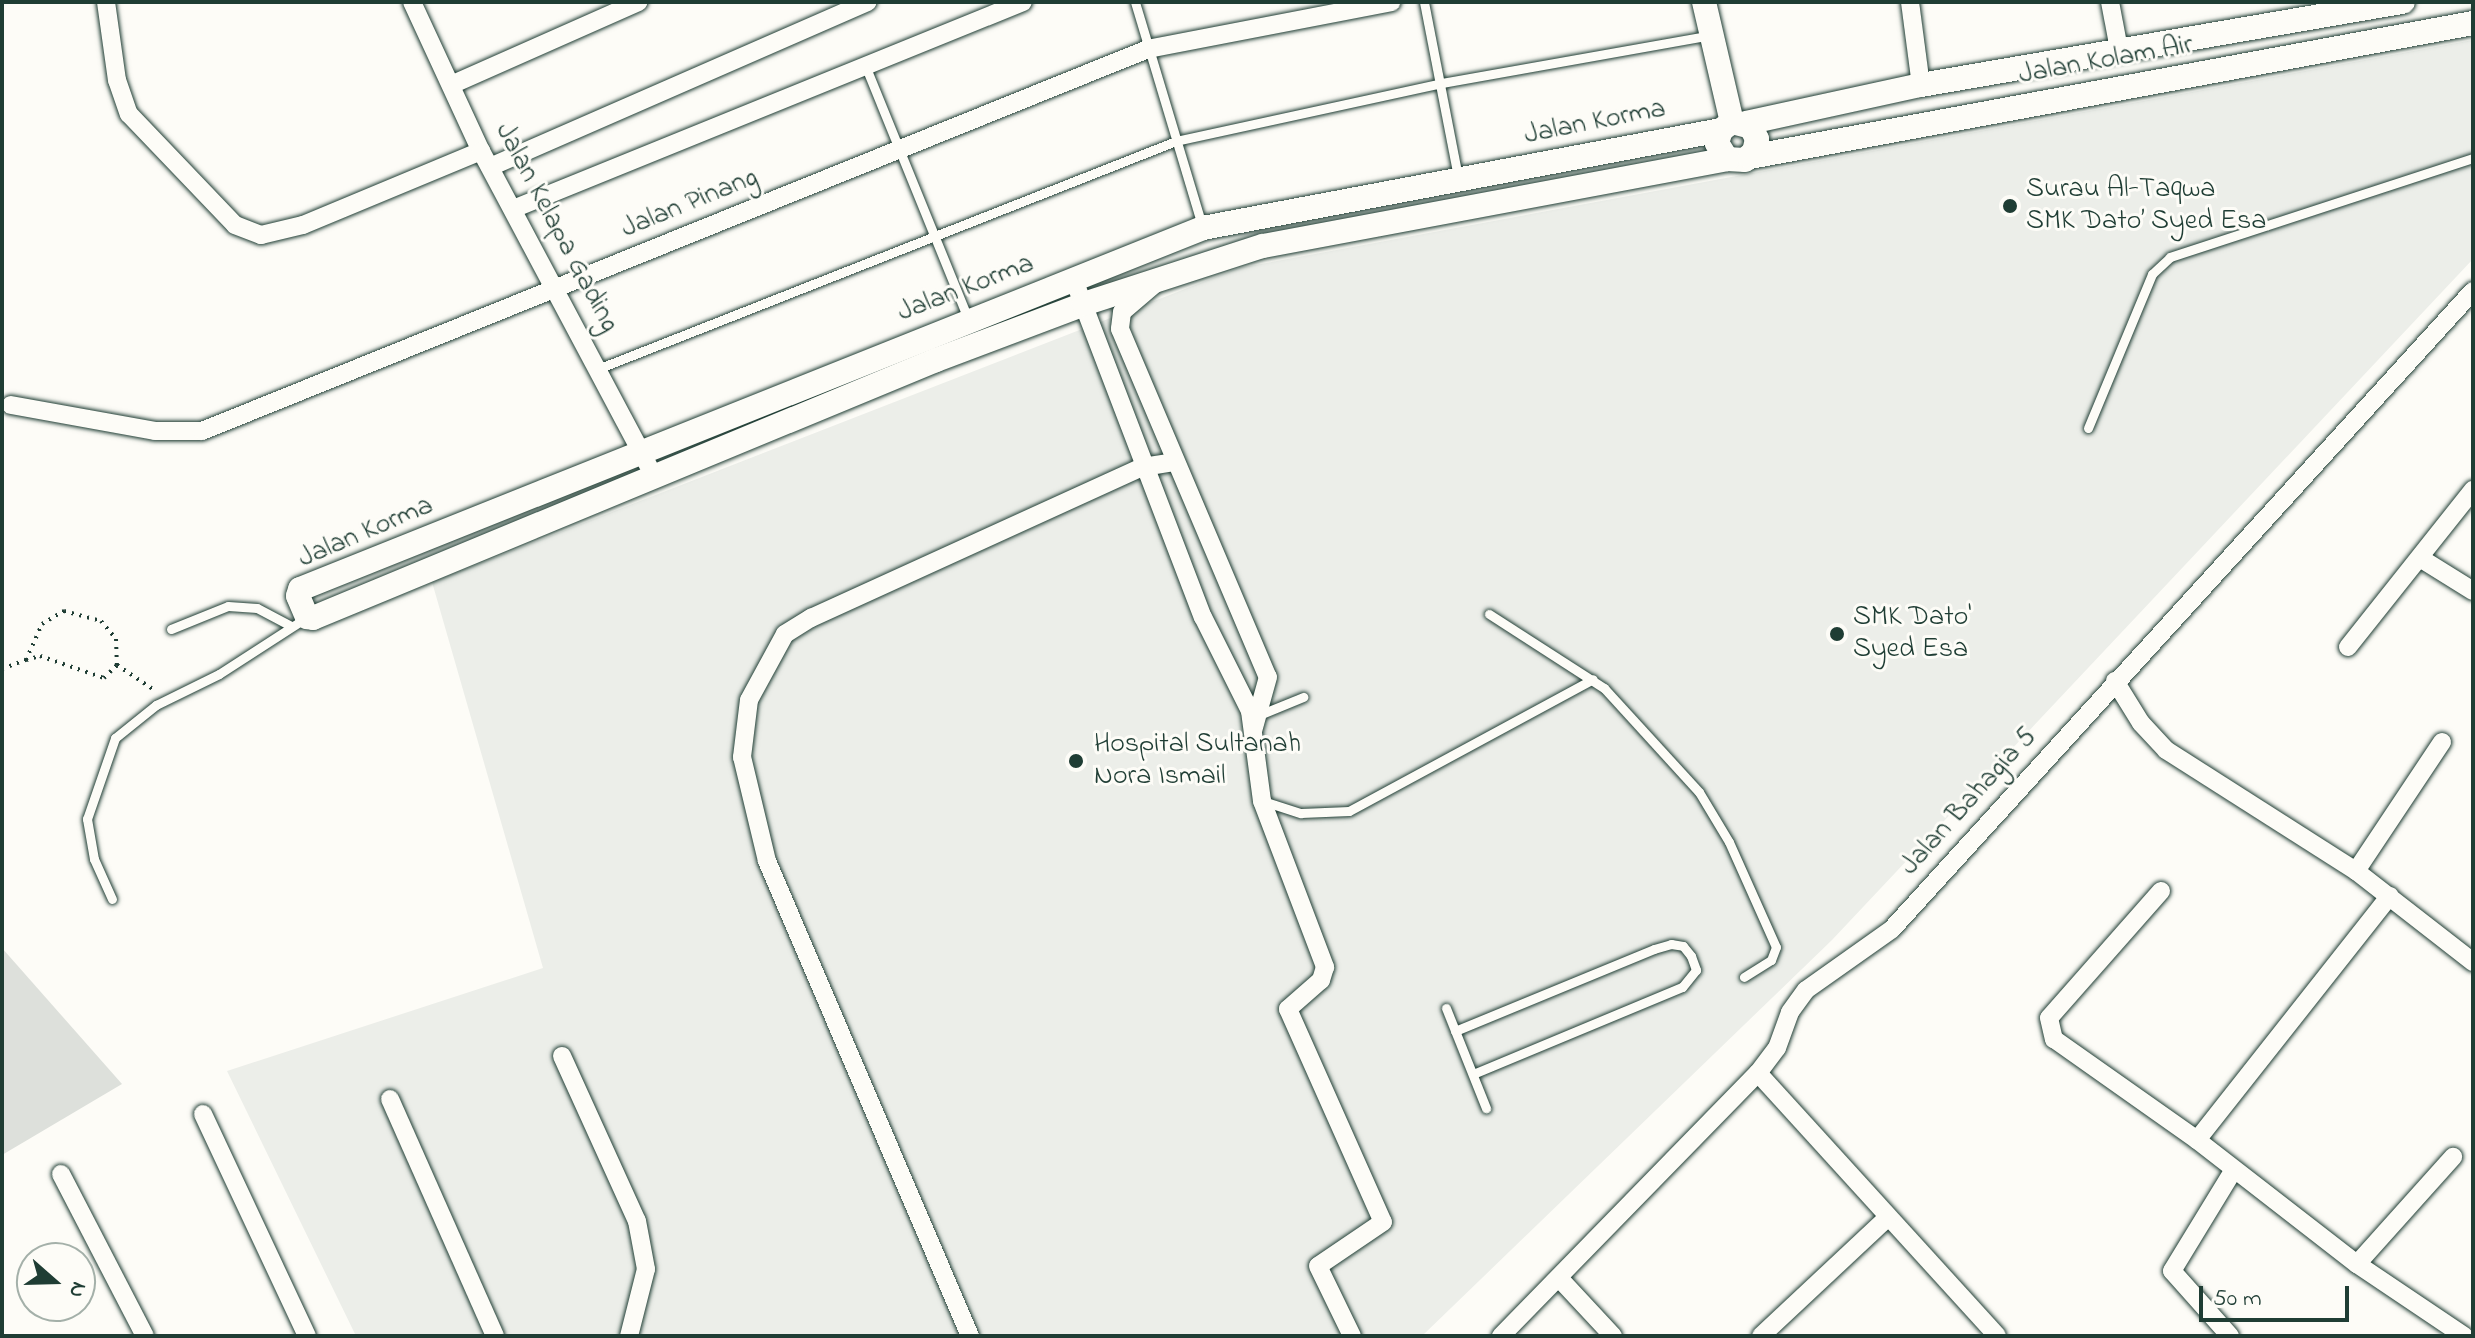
<!DOCTYPE html>
<meta charset="utf-8">
<style>
body{margin:0}
#map{position:relative;width:2475px;height:1338px;overflow:hidden;background:#fdfcf7;font-family:"Indie Flower",sans-serif}
div>[style]{position:absolute}
[style*='--x']{left:calc(var(--x)*1px);top:calc(var(--y)*1px);width:calc(var(--w)*1px);rotate:calc(var(--a)*1deg)}
.built>*{inset:0;background:#eceee9}
.green>*{inset:0;background:#dde0db}
.path>*{height:4px;margin-top:-2px;transform-origin:0;background:repeating-linear-gradient(90deg,#1f3d34 0 2px,transparent 0 8px)}
.roads{filter:drop-shadow(0 0 2px #1f3d34) drop-shadow(0 0 2px #1f3d34)}
.lane>*{height:9px;margin:-4.5px;padding:0 4.5px;transform-origin:4.5px;border-radius:4.5px;background:#fdfcf7}
.street>*{height:18px;margin:-9px;padding:0 9px;transform-origin:9px;border-radius:9px;background:#fdfcf7}
.secondary>*{height:24px;margin:-12px;padding:0 12px;transform-origin:12px;border-radius:12px;background:#fdfcf7}
.dots>*{width:22px;height:22px;translate:-50% -50%;box-sizing:border-box;border:4px solid #fdfcf7;border-radius:50%}
span{translate:-50% -50%;white-space:nowrap;text-align:center;line-height:1.15;-webkit-text-stroke:6px #fdfcf7;paint-order:stroke}
.street-label{font-size:28px;color:#1f3d34}
.poi-label{font-size:28px;color:#1f3d34}
.left{translate:0 -50%;text-align:left}
.frame{position:absolute;inset:0;border:4px solid #1f3d34;pointer-events:none}
.north{position:absolute;left:16px;top:1242px;width:80px;height:80px;box-sizing:border-box;background:#fdfcf7;border:2px solid #a4b0a9;border-radius:50%;rotate:110deg;font-size:22px;font-weight:700;line-height:32px;text-align:center;color:#1f3d34}
.north::after{content:'';display:block;margin:auto;width:28px;height:36px;background:#1f3d34;clip-path:polygon(50% 0,100% 100%,50% 72%,0 100%)}
.scale{position:absolute;left:2199px;top:1286px;width:150px;height:36px;box-sizing:border-box;border:4px solid #1f3d34;border-top:0;padding-left:10px;font-size:24px;line-height:28px;white-space:nowrap;color:#1f3d34;-webkit-text-stroke:6px #fdfcf7;paint-order:stroke}
</style>
<div id="map">
<div class="built">
<div style="clip-path:polygon(2473px 40px,2473px 259px,1832px 940px,1422px 1336px,356px 1336px,227px 1071px,543px 968px,432px 582px,1239px 268px)"></div>
</div>
<div class="green">
<div style="clip-path:polygon(2px 948px,122px 1084px,2px 1155px)"></div>
</div>
<div class="path">
<div style="--x:26;--y:660;--w:15;--a:-16"></div>
<div style="--x:40;--y:656;--w:68;--a:19"></div>
<div style="--x:104;--y:678;--w:18;--a:-45"></div>
<div style="--x:2;--y:669;--w:26;--a:-21"></div>
<div style="--x:26;--y:660;--w:39;--a:-66"></div>
<div style="--x:42;--y:624;--w:26;--a:-31"></div>
<div style="--x:64;--y:611;--w:38;--a:15"></div>
<div style="--x:101;--y:621;--w:23;--a:50"></div>
<div style="--x:116;--y:639;--w:26;--a:88"></div>
<div style="--x:117;--y:665;--w:45;--a:34"></div>
</div>
<div class="roads">
<div class="lane">
<div style="--x:1135;--y:2;--w:236;--a:73.3"></div>
<div style="--x:1424;--y:2;--w:178;--a:79"></div>
<div style="--x:865;--y:65;--w:274;--a:67.9"></div>
<div style="--x:600;--y:368;--w:619;--a:-21.51"></div>
<div style="--x:1176;--y:141;--w:272;--a:-12.3"></div>
<div style="--x:1442;--y:83;--w:273;--a:-10.1"></div>
<div style="--x:2088;--y:428;--w:167;--a:-67.4"></div>
<div style="--x:2152;--y:274;--w:25;--a:-43"></div>
<div style="--x:2170;--y:257;--w:319;--a:-18.1"></div>
<div style="--x:1489;--y:614;--w:137;--a:32.8"></div>
<div style="--x:1604;--y:688;--w:141;--a:47.6"></div>
<div style="--x:1699;--y:792;--w:58;--a:59"></div>
<div style="--x:1729;--y:842;--w:115;--a:65.9"></div>
<div style="--x:1776;--y:947;--w:14;--a:111"></div>
<div style="--x:1771;--y:960;--w:32;--a:148"></div>
<div style="--x:171;--y:629;--w:61;--a:-22"></div>
<div style="--x:228;--y:606;--w:29;--a:4"></div>
<div style="--x:257;--y:608;--w:38;--a:28"></div>
<div style="--x:1259;--y:715;--w:48;--a:-22.2"></div>
<div style="--x:1263;--y:801;--w:40;--a:18"></div>
<div style="--x:1301;--y:813;--w:48;--a:-2.4"></div>
<div style="--x:1349;--y:811;--w:277;--a:-28.4"></div>
<div style="--x:112;--y:899;--w:44;--a:-114.2"></div>
<div style="--x:94;--y:859;--w:41;--a:-99.9"></div>
<div style="--x:87;--y:819;--w:86;--a:-70.9"></div>
<div style="--x:115;--y:738;--w:53;--a:-38.8"></div>
<div style="--x:156;--y:705;--w:70;--a:-26.2"></div>
<div style="--x:219;--y:674;--w:105;--a:-32.9"></div>
<div style="--x:1446;--y:1008;--w:108;--a:68.2"></div>
<div style="--x:1455;--y:1031;--w:215;--a:-22.4"></div>
<div style="--x:1654;--y:949;--w:18;--a:-16"></div>
<div style="--x:1671;--y:944;--w:12;--a:9"></div>
<div style="--x:1683;--y:946;--w:13;--a:51"></div>
<div style="--x:1691;--y:956;--w:15;--a:70"></div>
<div style="--x:1696;--y:970;--w:22;--a:129"></div>
<div style="--x:1682;--y:987;--w:226;--a:157.4"></div>
</div>
<div class="street">
<div style="--x:106;--y:2;--w:79;--a:82"></div>
<div style="--x:117;--y:80;--w:36;--a:71"></div>
<div style="--x:129;--y:114;--w:153;--a:46.3"></div>
<div style="--x:235;--y:225;--w:28;--a:21"></div>
<div style="--x:261;--y:235;--w:43;--a:-13.4"></div>
<div style="--x:303;--y:225;--w:193;--a:-22.6"></div>
<div style="--x:412;--y:2;--w:164;--a:65.2"></div>
<div style="--x:481;--y:151;--w:370;--a:62"></div>
<div style="--x:1910;--y:2;--w:84;--a:82.5"></div>
<div style="--x:2110;--y:2;--w:48;--a:79.2"></div>
<div style="--x:451;--y:85;--w:205;--a:-23.9"></div>
<div style="--x:490;--y:167;--w:412;--a:-23.6"></div>
<div style="--x:513;--y:209;--w:550;--a:-22.09"></div>
<div style="--x:1074;--y:280;--w:361;--a:69.1"></div>
<div style="--x:1203;--y:617;--w:105;--a:63.4"></div>
<div style="--x:1250;--y:711;--w:91;--a:82.4"></div>
<div style="--x:1262;--y:801;--w:178;--a:69.2"></div>
<div style="--x:1325;--y:967;--w:14;--a:107"></div>
<div style="--x:1321;--y:980;--w:44;--a:138.7"></div>
<div style="--x:1288;--y:1009;--w:233;--a:66"></div>
<div style="--x:1383;--y:1222;--w:78;--a:145.9"></div>
<div style="--x:1318;--y:1266;--w:78;--a:64.1"></div>
<div style="--x:1155;--y:284;--w:43;--a:139.7"></div>
<div style="--x:1122;--y:312;--w:17;--a:97"></div>
<div style="--x:1120;--y:329;--w:378;--a:67"></div>
<div style="--x:1268;--y:677;--w:56;--a:105.5"></div>
<div style="--x:11;--y:405;--w:146;--a:10.2"></div>
<div style="--x:155;--y:431;--w:47;--a:0"></div>
<div style="--x:202;--y:431;--w:1020;--a:-21.99"></div>
<div style="--x:1148;--y:49;--w:248;--a:-10.9"></div>
<div style="--x:2420;--y:558;--w:62;--a:31.9"></div>
<div style="--x:2348;--y:647;--w:201;--a:-51.5"></div>
<div style="--x:2115;--y:681;--w:49;--a:58.2"></div>
<div style="--x:2141;--y:723;--w:37;--a:47"></div>
<div style="--x:2166;--y:750;--w:225;--a:32.5"></div>
<div style="--x:2356;--y:871;--w:148;--a:37.9"></div>
<div style="--x:2356;--y:871;--w:155;--a:-56.3"></div>
<div style="--x:2161;--y:891;--w:169;--a:131.4"></div>
<div style="--x:2049;--y:1018;--w:22;--a:77"></div>
<div style="--x:2054;--y:1039;--w:175;--a:35.2"></div>
<div style="--x:2197;--y:1140;--w:202;--a:37.8"></div>
<div style="--x:2357;--y:1264;--w:129;--a:33.9"></div>
<div style="--x:562;--y:1056;--w:181;--a:65.6"></div>
<div style="--x:637;--y:1221;--w:49;--a:79.4"></div>
<div style="--x:646;--y:1269;--w:69;--a:104.2"></div>
<div style="--x:1758;--y:1073;--w:355;--a:47.7"></div>
<div style="--x:390;--y:1099;--w:259;--a:66.1"></div>
<div style="--x:203;--y:1114;--w:245;--a:64.9"></div>
<div style="--x:2197;--y:1140;--w:311;--a:-51.7"></div>
<div style="--x:61;--y:1174;--w:182;--a:62.6"></div>
<div style="--x:2357;--y:1264;--w:144;--a:-48.1"></div>
<div style="--x:1559;--y:1278;--w:79;--a:47"></div>
<div style="--x:970;--y:1336;--w:517;--a:-113.14"></div>
<div style="--x:767;--y:861;--w:107;--a:-103.5"></div>
<div style="--x:742;--y:757;--w:57;--a:-83"></div>
<div style="--x:749;--y:700;--w:75;--a:-61.4"></div>
<div style="--x:785;--y:634;--w:31;--a:-32"></div>
<div style="--x:811;--y:618;--w:365;--a:-24.5"></div>
<div style="--x:1143;--y:467;--w:31;--a:-9"></div>
<div style="--x:1501;--y:1336;--w:368;--a:-45.7"></div>
<div style="--x:1758;--y:1073;--w:31;--a:-53"></div>
<div style="--x:1777;--y:1048;--w:38;--a:-70"></div>
<div style="--x:1790;--y:1012;--w:27;--a:-54"></div>
<div style="--x:1806;--y:990;--w:105;--a:-35.3"></div>
<div style="--x:1892;--y:929;--w:863;--a:-47.68"></div>
<div style="--x:1761;--y:1336;--w:173;--a:-43.1"></div>
<div style="--x:2230;--y:1336;--w:87;--a:-131.7"></div>
<div style="--x:2172;--y:1271;--w:117;--a:-58.6"></div>
</div>
<div class="secondary">
<div style="--x:1704;--y:2;--w:123;--a:76.9"></div>
<div style="--x:1746;--y:123;--w:179;--a:-12.3"></div>
<div style="--x:1921;--y:85;--w:489;--a:-9.8"></div>
<div style="--x:1721;--y:130;--w:14;--a:107"></div>
<div style="--x:1717;--y:143;--w:19;--a:58"></div>
<div style="--x:1727;--y:159;--w:18;--a:3"></div>
<div style="--x:1745;--y:160;--w:12;--a:-42"></div>
<div style="--x:1754;--y:152;--w:13;--a:-77"></div>
<div style="--x:1757;--y:139;--w:13;--a:-117"></div>
<div style="--x:1751;--y:127;--w:20;--a:-165"></div>
<div style="--x:1732;--y:122;--w:14;--a:144"></div>
<div style="--x:1721;--y:130;--w:527;--a:169.29"></div>
<div style="--x:1203;--y:228;--w:972;--a:158.21"></div>
<div style="--x:300;--y:589;--w:7;--a:106"></div>
<div style="--x:298;--y:596;--w:23;--a:67"></div>
<div style="--x:307;--y:617;--w:6;--a:9"></div>
<div style="--x:313;--y:618;--w:674;--a:-22.5"></div>
<div style="--x:936;--y:360;--w:158;--a:-20.7"></div>
<div style="--x:1084;--y:304;--w:188;--a:-18"></div>
<div style="--x:1263;--y:246;--w:472;--a:-10.6"></div>
<div style="--x:1750;--y:157;--w:735;--a:-10.5"></div>
</div>
</div>
<div class="dots">
<div style="left:2010px;top:206px;background:#1f3d34"></div>
<div style="left:1837px;top:634px;background:#1f3d34"></div>
<div style="left:1076px;top:761px;background:#1f3d34"></div>
</div>
<div class="street-label">
<span style="left:2106px;top:61px;rotate:-10deg">Jalan Kolam Air</span>
<span style="left:1595px;top:123px;rotate:-11deg">Jalan Korma</span>
<span style="left:690px;top:204px;rotate:-22deg">Jalan Pinang</span>
<span style="left:556px;top:228px;rotate:62deg">Jalan Kelapa Gading</span>
<span style="left:966px;top:289px;rotate:-21deg">Jalan Korma</span>
<span style="left:366px;top:533px;rotate:-23deg">Jalan Korma</span>
<span style="left:1969px;top:802px;rotate:-48deg">Jalan Bahagia 5</span>
</div>
<div class="poi-label">
<span class="left" style="left:2026px;top:206px">Surau Al-Taqwa<br>SMK Dato’ Syed Esa</span>
<span class="left" style="left:1853px;top:634px">SMK Dato'<br>Syed Esa</span>
<span class="left" style="left:1094px;top:761px">Hospital Sultanah<br>Nora Ismail</span>
</div>
<div class="frame"></div>
<div class="north">N</div>
<div class="scale">50 m</div>
</div>
